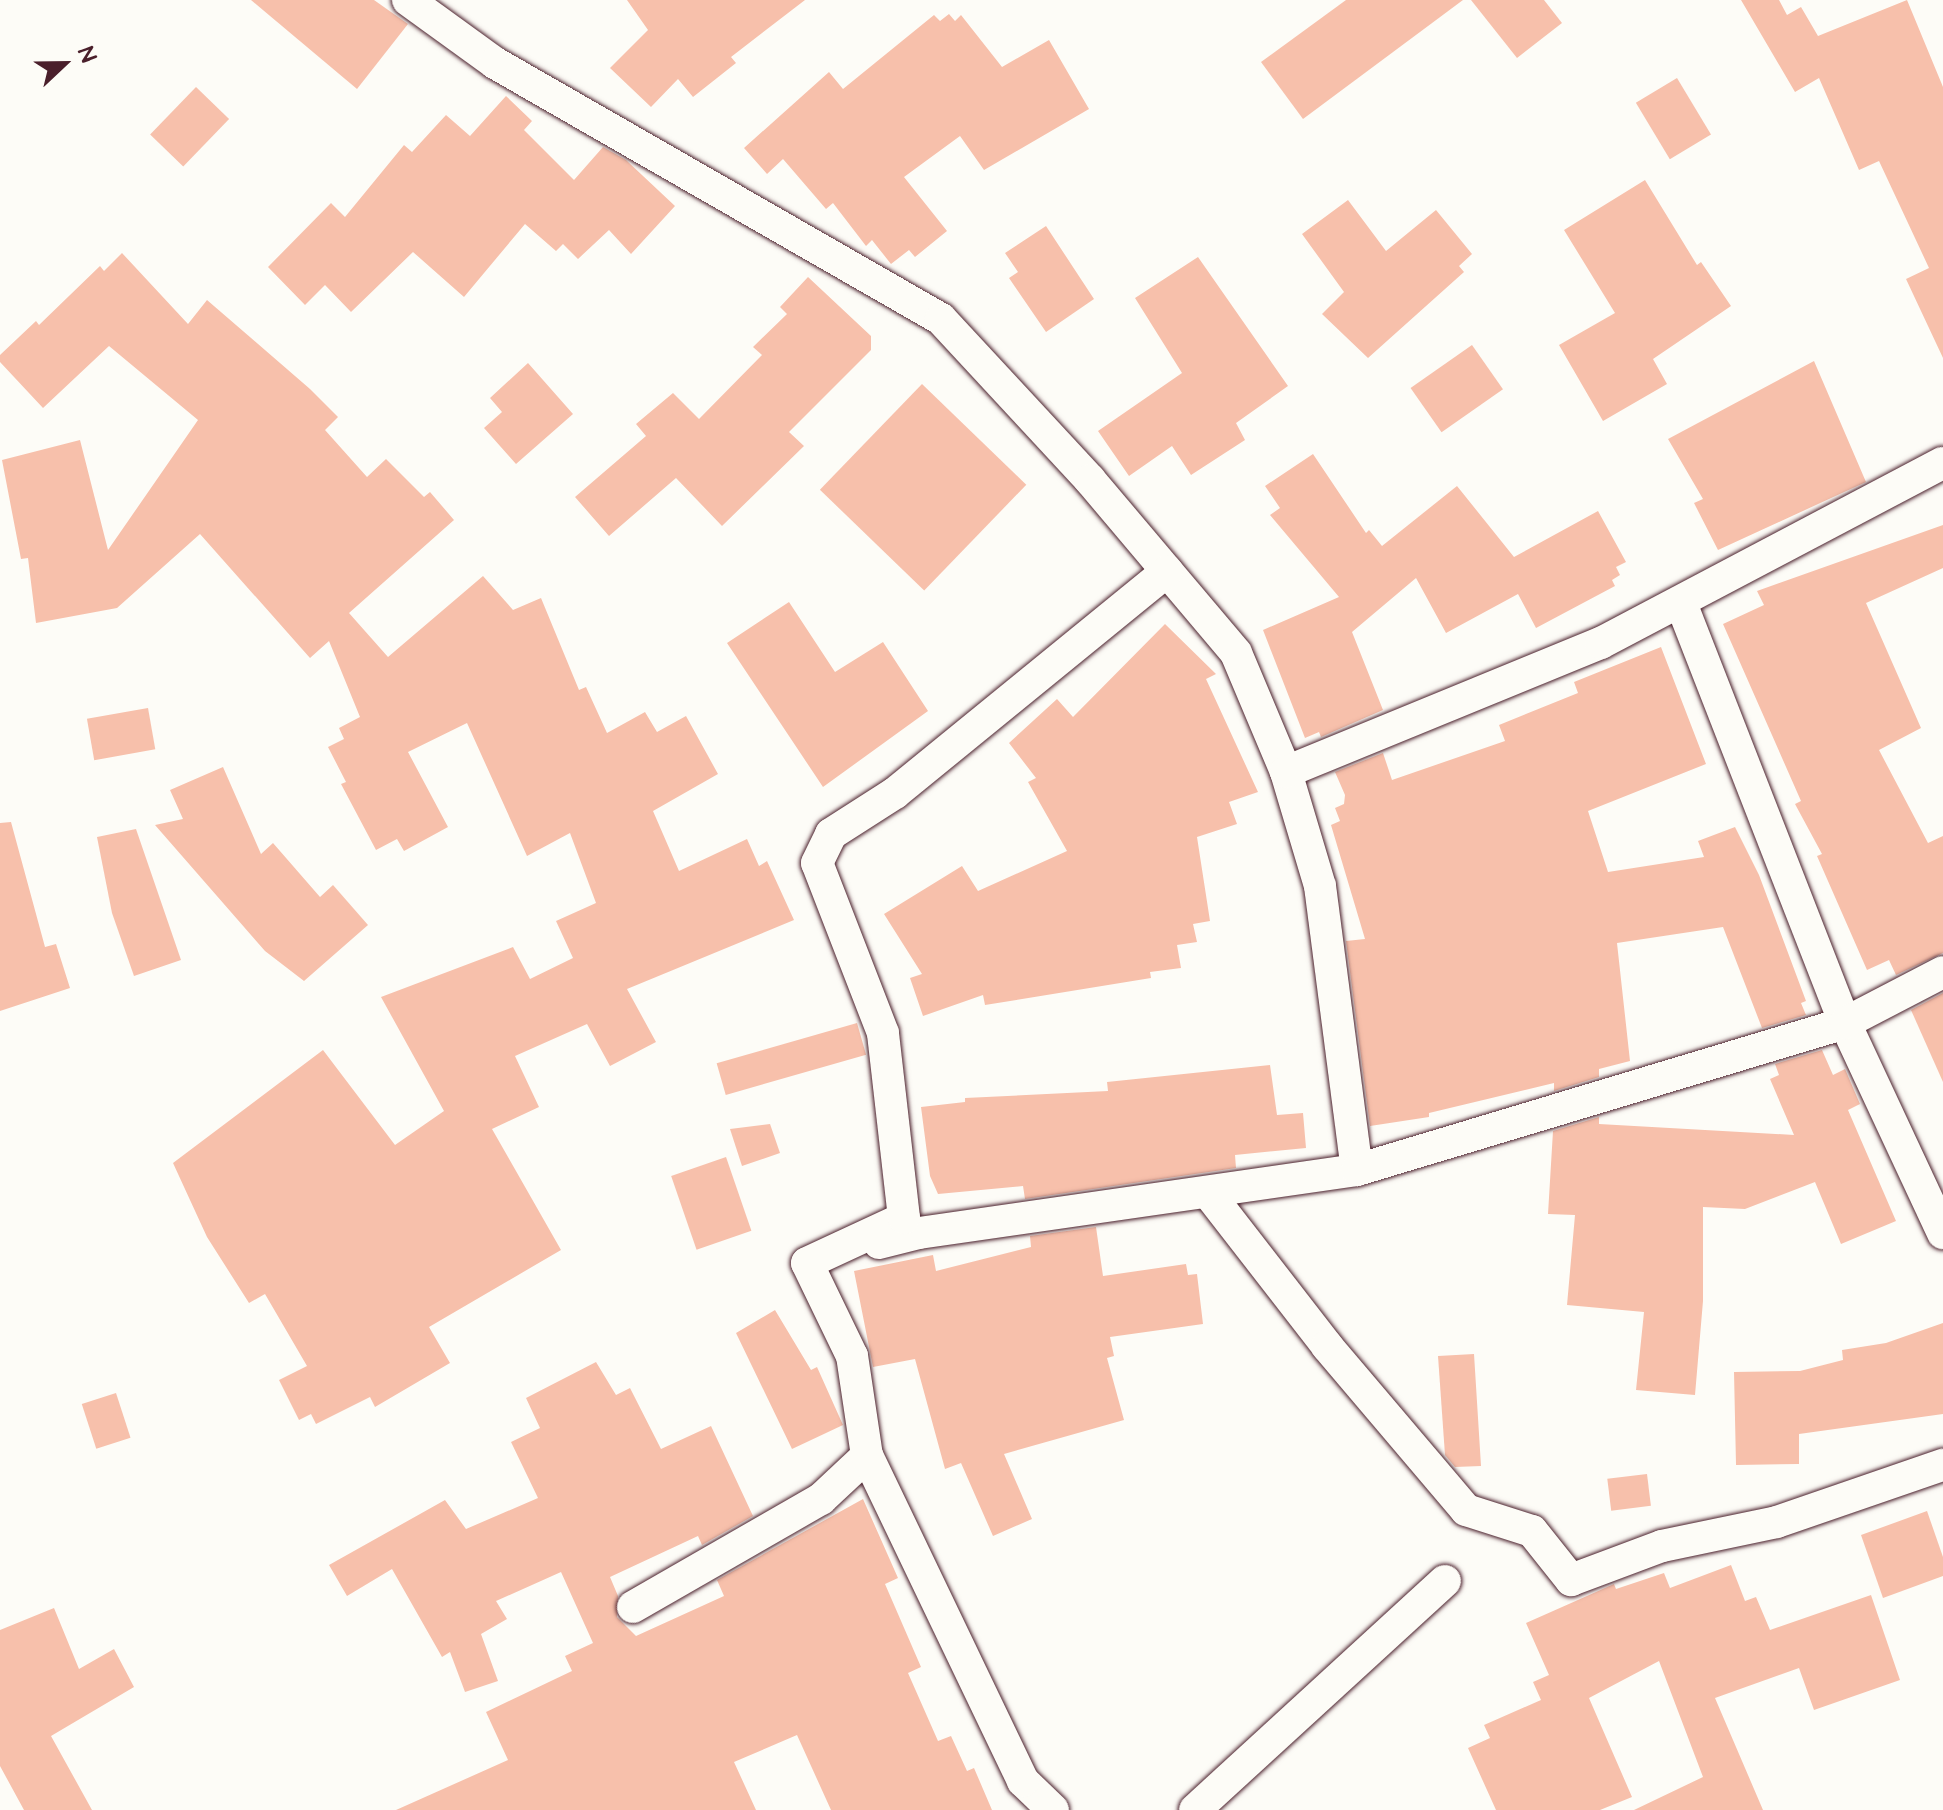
<!DOCTYPE html>
<style>
body{margin:0}
#map{position:relative;width:1943px;height:1810px;overflow:hidden;background:#fdfcf7;font-family:"Architects Daughter",sans-serif}
div>[style]{position:absolute}
[style*='--x']{left:calc(var(--x)*1px);top:calc(var(--y)*1px);width:calc(var(--w)*1px);rotate:calc(var(--a)*1deg)}
.building>*{inset:0;background:#f7c0ab;transform-origin:0 0}
.roads{filter:drop-shadow(0 0 2px #4a1f2b) drop-shadow(0 0 2px #4a1f2b)}
.street>*{height:32px;margin:-16px;padding:0 16px;transform-origin:16px;border-radius:16px;background:#fdfcf7}
span{translate:-50% -50%;white-space:nowrap;text-align:center;line-height:1.15;-webkit-text-stroke:6px #fdfcf7;paint-order:stroke}
.north{position:absolute;left:24px;top:24px;width:80px;height:80px;-webkit-text-stroke:6px #fdfcf7;paint-order:stroke;rotate:68deg;font-size:22px;font-weight:700;line-height:32px;text-align:center;color:#4a1f2b}
.north::after{content:'';display:block;margin:auto;width:28px;height:36px;background:#4a1f2b;clip-path:polygon(50% 0,100% 100%,50% 72%,0 100%)}
</style>
<div id="map">
<div class="building">
<div style="clip-path:polygon(251px 0,374px 0,408px 24px,357px 89px)"></div>
<div style="clip-path:polygon(627px 0,805px 0,731px 57px,736px 63px,693px 97px,678px 79px,651px 107px,610px 68px,648px 30px)"></div>
<div style="clip-path:polygon(1346px 0,1463px 0,1303px 119px,1261px 62px)"></div>
<div style="clip-path:polygon(1471px 0,1544px 0,1562px 23px,1517px 58px)"></div>
<div style="clip-path:polygon(1741px 0,1779px 0,1787px 15px,1801px 7px,1818px 36px,1907px 0,1943px 87px,1943px 358px,1906px 279px,1929px 268px,1879px 161px,1859px 170px,1819px 78px,1795px 92px)"></div>
<div style="clip-path:polygon(949px 14px,955px 21px,961px 15px,1002px 67px,1049px 40px,1089px 109px,984px 170px,960px 136px,904px 177px,947px 231px,915px 257px,909px 250px,891px 264px,872px 240px,866px 246px,833px 203px,826px 209px,783px 159px,767px 174px,744px 148px,829px 72px,843px 89px,934px 15px,940px 21px)"></div>
<div style="left:1677px;top:78px;width:66px;height:48px;rotate:59deg"></div>
<div style="left:196px;top:87px;width:46px;height:66px;rotate:44deg"></div>
<div style="clip-path:polygon(506px 96px,532px 121px,524px 130px,574px 180px,603px 147px,626px 160px,675px 206px,631px 254px,609px 230px,578px 259px,563px 244px,556px 251px,525px 224px,464px 297px,413px 252px,351px 312px,325px 285px,305px 305px,268px 267px,331px 203px,345px 217px,404px 145px,412px 152px,446px 115px,470px 136px)"></div>
<div style="clip-path:polygon(1645px 180px,1697px 265px,1701px 262px,1731px 306px,1653px 359px,1667px 384px,1603px 421px,1559px 345px,1615px 313px,1564px 230px)"></div>
<div style="clip-path:polygon(1348px 200px,1386px 251px,1436px 210px,1472px 254px,1459px 266px,1464px 272px,1368px 358px,1322px 314px,1344px 292px,1302px 234px)"></div>
<div style="clip-path:polygon(1046px 226px,1094px 299px,1046px 332px,1009px 278px,1018px 272px,1005px 253px)"></div>
<div style="clip-path:polygon(122px 253px,188px 324px,207px 300px,310px 389px,338px 417px,325px 430px,367px 477px,386px 459px,424px 497px,430px 492px,454px 520px,349px 613px,388px 657px,483px 576px,513px 610px,541px 598px,579px 690px,586px 687px,607px 733px,645px 712px,657px 732px,686px 716px,718px 774px,653px 811px,679px 871px,747px 839px,759px 866px,767px 861px,794px 920px,627px 989px,656px 1042px,610px 1066px,587px 1024px,515px 1056px,539px 1107px,492px 1129px,561px 1250px,429px 1327px,450px 1363px,375px 1407px,370px 1397px,316px 1424px,311px 1414px,299px 1420px,279px 1380px,307px 1366px,265px 1294px,249px 1303px,207px 1237px,173px 1163px,323px 1050px,395px 1145px,444px 1111px,381px 997px,513px 947px,530px 979px,573px 958px,556px 921px,596px 903px,570px 833px,527px 856px,467px 723px,408px 752px,448px 827px,404px 851px,397px 839px,376px 850px,341px 784px,346px 782px,328px 747px,344px 739px,339px 728px,360px 717px,329px 641px,310px 658px,200px 534px,117px 608px,36px 623px,28px 558px,21px 559px,2px 460px,80px 440px,108px 550px,198px 420px,109px 346px,43px 408px,0 362px,0 355px,36px 321px,39px 325px,100px 266px,104px 271px)"></div>
<div style="clip-path:polygon(1198px 257px,1288px 386px,1236px 423px,1245px 440px,1191px 475px,1172px 446px,1129px 476px,1098px 431px,1182px 373px,1135px 298px)"></div>
<div style="clip-path:polygon(808px 277px,871px 336px,871px 350px,789px 432px,804px 446px,722px 526px,676px 478px,609px 536px,575px 497px,646px 436px,636px 424px,673px 393px,699px 419px,762px 355px,753px 347px,787px 314px,780px 307px)"></div>
<div style="left:1472px;top:345px;width:54px;height:75px;rotate:55deg"></div>
<div style="clip-path:polygon(1814px 361px,1866px 482px,1718px 550px,1694px 503px,1703px 499px,1668px 439px)"></div>
<div style="clip-path:polygon(528px 363px,573px 414px,516px 464px,484px 428px,502px 412px,490px 398px)"></div>
<div style="left:922px;top:384px;width:145px;height:147px;rotate:44deg"></div>
<div style="clip-path:polygon(1313px 454px,1366px 533px,1369px 530px,1382px 546px,1457px 486px,1514px 557px,1598px 511px,1626px 562px,1616px 567px,1620px 575px,1612px 580px,1615px 586px,1536px 628px,1518px 594px,1446px 633px,1416px 578px,1352px 632px,1383px 710px,1321px 737px,1319px 732px,1305px 738px,1263px 630px,1339px 597px,1270px 515px,1280px 508px,1265px 486px)"></div>
<div style="clip-path:polygon(1943px 525px,1943px 568px,1866px 603px,1921px 728px,1879px 750px,1928px 843px,1943px 836px,1943px 953px,1896px 975px,1889px 960px,1867px 970px,1817px 856px,1822px 854px,1795px 804px,1801px 801px,1723px 624px,1764px 605px,1757px 591px)"></div>
<div style="clip-path:polygon(789px 602px,835px 672px,883px 642px,928px 711px,823px 787px,727px 643px)"></div>
<div style="clip-path:polygon(1165px 624px,1216px 674px,1206px 679px,1258px 792px,1229px 802px,1237px 824px,1197px 837px,1210px 921px,1193px 924px,1197px 942px,1177px 945px,1181px 968px,1150px 972px,1151px 978px,985px 1005px,983px 995px,923px 1016px,910px 978px,922px 974px,884px 914px,962px 866px,978px 891px,1067px 851px,1028px 782px,1036px 778px,1009px 743px,1057px 699px,1073px 717px)"></div>
<div style="clip-path:polygon(1661px 647px,1706px 764px,1588px 811px,1608px 872px,1704px 857px,1698px 841px,1735px 827px,1759px 875px,1806px 1001px,1801px 1003px,1806px 1015px,1762px 1028px,1723px 927px,1617px 943px,1630px 1061px,1599px 1069px,1599px 1077px,1554px 1091px,1554px 1083px,1429px 1113px,1429px 1117px,1370px 1126px,1346px 941px,1365px 939px,1331px 825px,1340px 821px,1335px 808px,1344px 804px,1345px 795px,1335px 772px,1383px 753px,1392px 780px,1505px 741px,1499px 725px,1578px 693px,1574px 682px)"></div>
<div style="left:148px;top:708px;width:42px;height:62px;rotate:80deg"></div>
<div style="clip-path:polygon(223px 767px,261px 854px,273px 843px,320px 897px,333px 885px,368px 925px,304px 981px,265px 951px,155px 825px,183px 819px,170px 790px)"></div>
<div style="clip-path:polygon(11px 822px,45px 947px,56px 944px,70px 988px,0 1011px,0 823px)"></div>
<div style="clip-path:polygon(136px 829px,181px 960px,134px 976px,112px 913px,97px 837px)"></div>
<div style="clip-path:polygon(1943px 993px,1943px 1082px,1911px 1010px)"></div>
<div style="left:857px;top:1023px;width:33px;height:146px;rotate:74deg"></div>
<div style="clip-path:polygon(1822px 1050px,1833px 1075px,1845px 1069px,1860px 1104px,1848px 1110px,1896px 1221px,1841px 1244px,1815px 1182px,1745px 1209px,1703px 1207px,1703px 1301px,1695px 1395px,1636px 1390px,1644px 1312px,1567px 1305px,1575px 1215px,1548px 1214px,1553px 1131px,1599px 1117px,1599px 1124px,1794px 1135px,1770px 1079px,1779px 1075px,1775px 1064px)"></div>
<div style="clip-path:polygon(1270px 1065px,1277px 1115px,1303px 1113px,1306px 1148px,1235px 1155px,1236px 1168px,1025px 1199px,1023px 1186px,938px 1194px,930px 1176px,921px 1107px,965px 1102px,965px 1098px,1108px 1091px,1107px 1082px)"></div>
<div style="clip-path:polygon(770px 1124px,780px 1153px,742px 1166px,730px 1129px)"></div>
<div style="left:726px;top:1157px;width:78px;height:58px;rotate:71deg"></div>
<div style="clip-path:polygon(1096px 1227px,1103px 1276px,1186px 1264px,1188px 1275px,1197px 1274px,1203px 1324px,1110px 1337px,1114px 1356px,1107px 1358px,1124px 1420px,1004px 1454px,1032px 1519px,993px 1536px,961px 1463px,945px 1469px,915px 1359px,873px 1367px,854px 1271px,933px 1255px,936px 1271px,1031px 1247px,1030px 1236px)"></div>
<div style="clip-path:polygon(775px 1310px,811px 1370px,817px 1367px,843px 1425px,792px 1449px,736px 1333px)"></div>
<div style="clip-path:polygon(1943px 1323px,1943px 1414px,1799px 1434px,1799px 1464px,1736px 1465px,1734px 1372px,1800px 1371px,1843px 1360px,1842px 1350px,1886px 1343px)"></div>
<div style="clip-path:polygon(1474px 1354px,1481px 1466px,1455px 1467px,1445px 1455px,1438px 1356px)"></div>
<div style="clip-path:polygon(596px 1362px,616px 1395px,630px 1388px,661px 1449px,711px 1426px,753px 1516px,702px 1545px,698px 1536px,610px 1577px,618px 1596px,617px 1617px,636px 1636px,724px 1596px,717px 1580px,863px 1499px,898px 1578px,885px 1584px,921px 1667px,908px 1673px,938px 1741px,951px 1736px,967px 1771px,974px 1768px,992px 1810px,831px 1810px,797px 1735px,734px 1762px,756px 1810px,396px 1810px,508px 1760px,486px 1712px,572px 1671px,565px 1656px,593px 1643px,561px 1572px,496px 1601px,507px 1619px,481px 1634px,498px 1681px,465px 1692px,450px 1652px,442px 1657px,392px 1569px,347px 1596px,329px 1565px,445px 1500px,466px 1529px,538px 1498px,511px 1442px,540px 1428px,526px 1398px)"></div>
<div style="left:116px;top:1393px;width:47px;height:36px;rotate:72deg"></div>
<div style="left:1647px;top:1474px;width:32px;height:40px;rotate:83deg"></div>
<div style="clip-path:polygon(1927px 1511px,1943px 1557px,1943px 1576px,1883px 1598px,1861px 1535px)"></div>
<div style="clip-path:polygon(1731px 1565px,1745px 1601px,1756px 1597px,1770px 1630px,1871px 1595px,1900px 1680px,1814px 1710px,1799px 1668px,1715px 1698px,1763px 1810px,1634px 1810px,1703px 1777px,1659px 1661px,1589px 1698px,1632px 1797px,1600px 1810px,1496px 1810px,1468px 1748px,1490px 1738px,1484px 1725px,1541px 1700px,1533px 1682px,1549px 1675px,1526px 1623px,1614px 1584px,1616px 1589px,1664px 1573px,1670px 1588px)"></div>
<div style="clip-path:polygon(54px 1608px,79px 1669px,114px 1649px,134px 1687px,51px 1736px,92px 1810px,24px 1810px,0 1766px,0 1630px)"></div>
</div>
<div class="roads">
<div class="street">
<div style="--x:408;--y:0;--w:107;--a:35.9"></div>
<div style="--x:495;--y:63;--w:514;--a:29.86"></div>
<div style="--x:941;--y:319;--w:219;--a:47.2"></div>
<div style="--x:1090;--y:480;--w:226;--a:49.8"></div>
<div style="--x:1236;--y:653;--w:129;--a:67.2"></div>
<div style="--x:1286;--y:772;--w:119;--a:73.4"></div>
<div style="--x:1320;--y:886;--w:286;--a:82.6"></div>
<div style="--x:1681;--y:603;--w:451;--a:68.7"></div>
<div style="--x:1845;--y:1023;--w:232;--a:65"></div>
<div style="--x:1286;--y:772;--w:340;--a:-22.3"></div>
<div style="--x:1601;--y:643;--w:386;--a:-27.8"></div>
<div style="--x:1210;--y:1195;--w:191;--a:52.2"></div>
<div style="--x:1327;--y:1346;--w:215;--a:49.7"></div>
<div style="--x:1466;--y:1510;--w:69;--a:17.7"></div>
<div style="--x:1532;--y:1531;--w:63;--a:51.5"></div>
<div style="--x:1571;--y:1580;--w:97;--a:-20.5"></div>
<div style="--x:1662;--y:1546;--w:117;--a:-11.8"></div>
<div style="--x:1777;--y:1522;--w:176;--a:-19"></div>
<div style="--x:879;--y:1243;--w:41;--a:-14"></div>
<div style="--x:919;--y:1233;--w:443;--a:-8.2"></div>
<div style="--x:1357;--y:1170;--w:510;--a:-16.76"></div>
<div style="--x:1845;--y:1023;--w:110;--a:-27.5"></div>
<div style="--x:633;--y:1607;--w:217;--a:-29.9"></div>
<div style="--x:821;--y:1499;--w:63;--a:-43.1"></div>
<div style="--x:1053;--y:1810;--w:42;--a:-136"></div>
<div style="--x:1023;--y:1781;--w:361;--a:-115.6"></div>
<div style="--x:867;--y:1456;--w:101;--a:-98.5"></div>
<div style="--x:852;--y:1356;--w:103;--a:-115.8"></div>
<div style="--x:807;--y:1263;--w:107;--a:-24.9"></div>
<div style="--x:904;--y:1218;--w:186;--a:-96.5"></div>
<div style="--x:883;--y:1033;--w:182;--a:-111.2"></div>
<div style="--x:817;--y:863;--w:32;--a:-64"></div>
<div style="--x:831;--y:834;--w:76;--a:-32.6"></div>
<div style="--x:895;--y:793;--w:351;--a:-39.2"></div>
<div style="--x:1195;--y:1810;--w:339;--a:-42.5"></div>
</div>
</div>
<div class="north">N</div>
</div>
